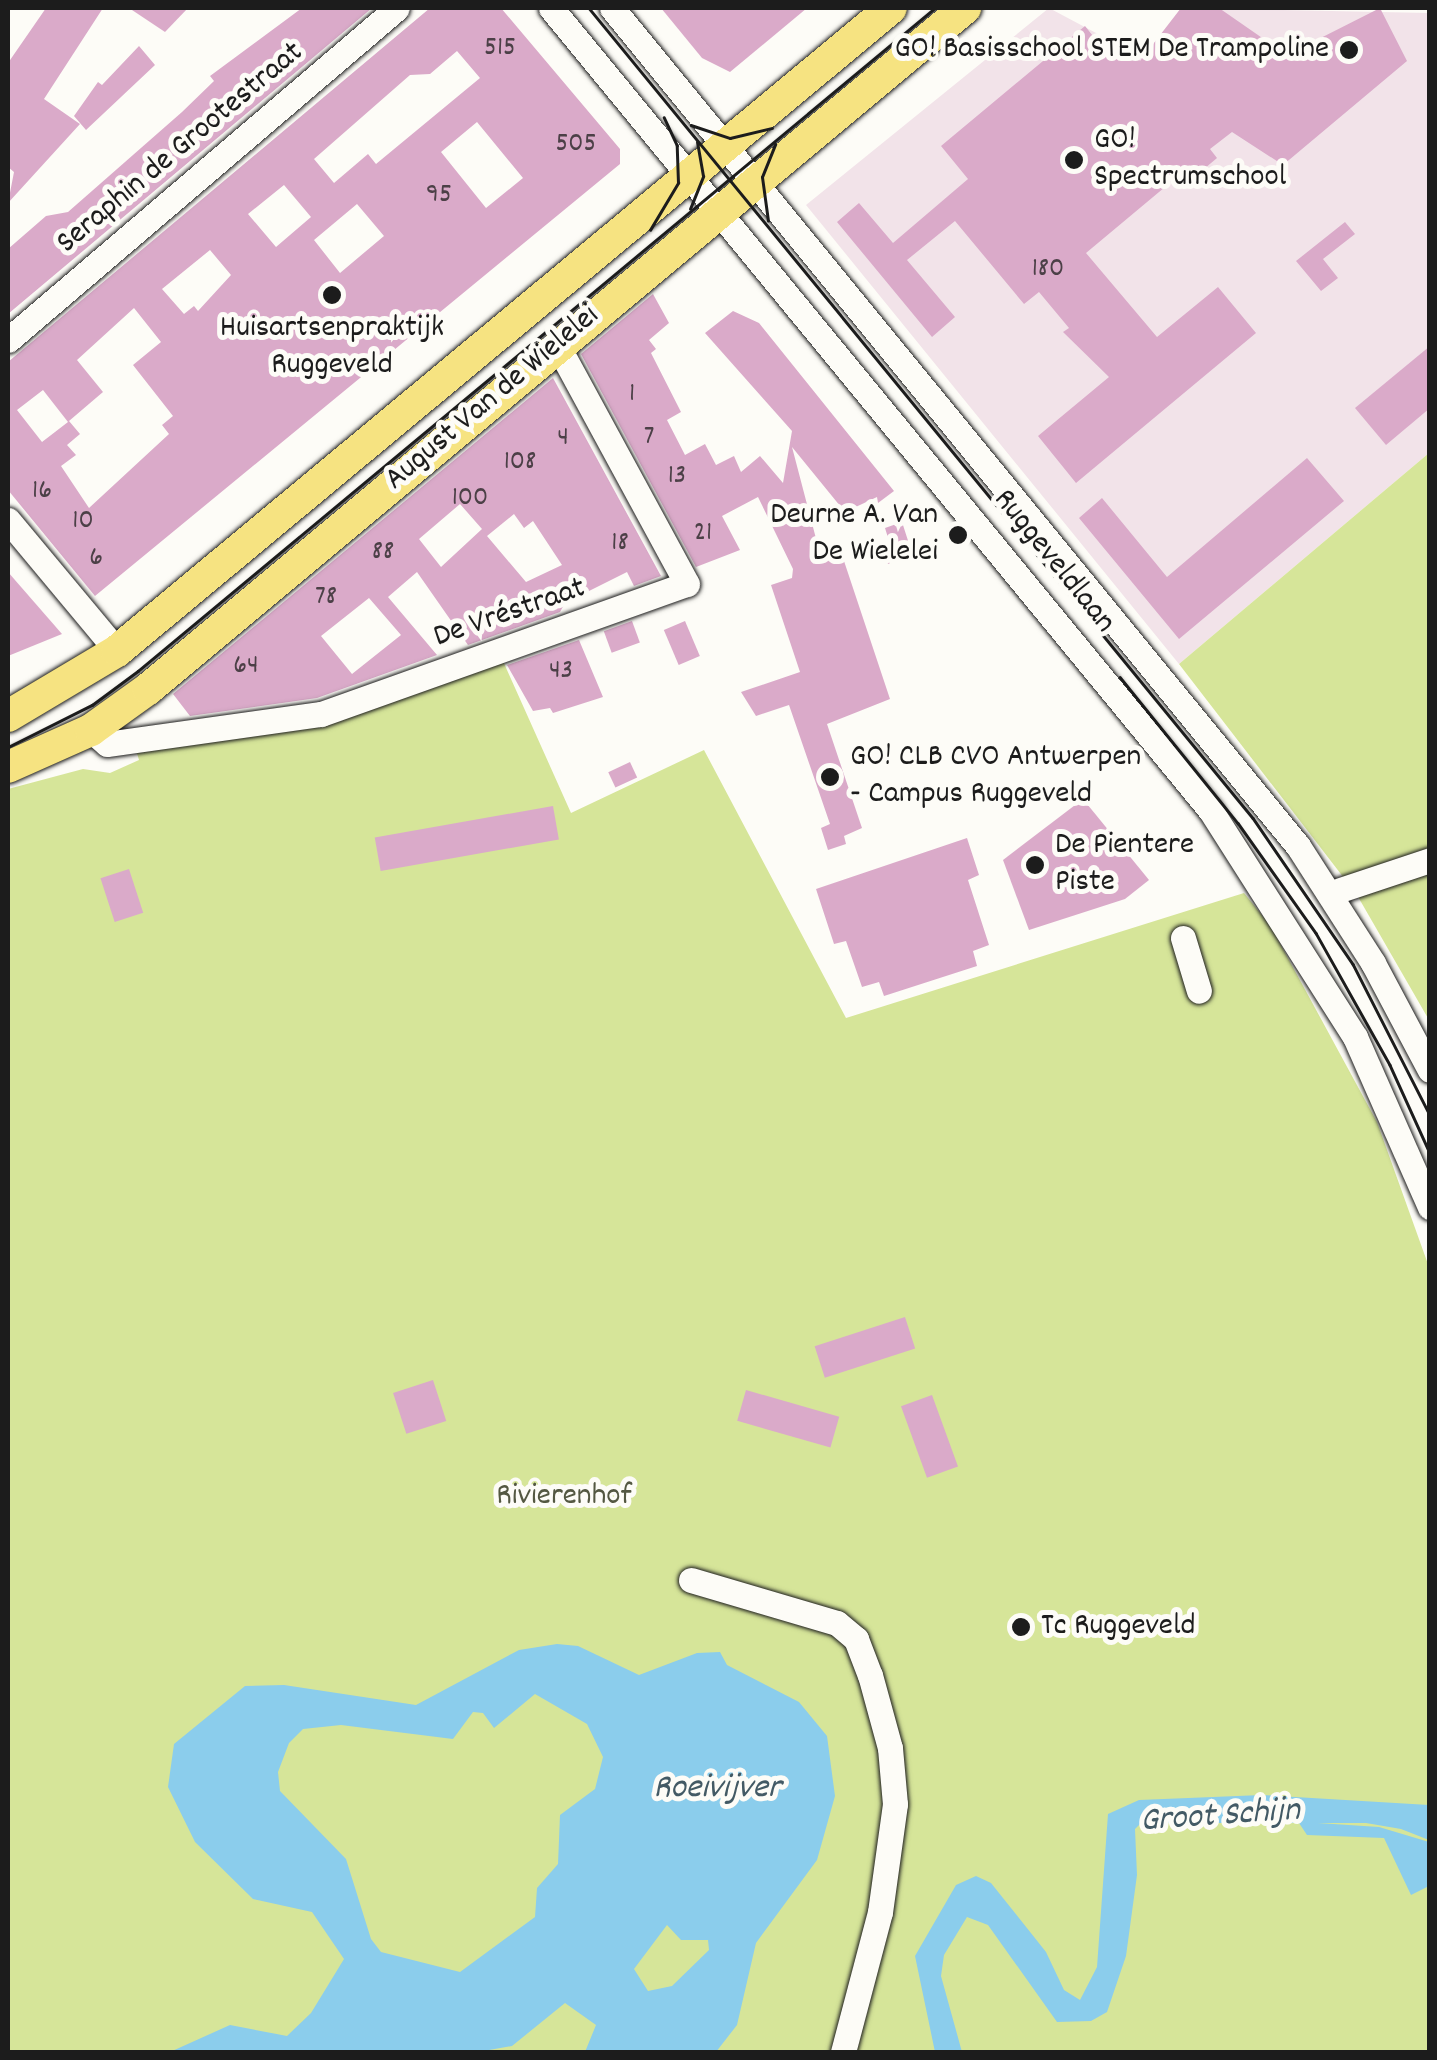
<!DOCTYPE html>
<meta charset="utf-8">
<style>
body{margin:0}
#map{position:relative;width:1437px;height:2060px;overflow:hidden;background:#fdfcf7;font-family:Dekko,sans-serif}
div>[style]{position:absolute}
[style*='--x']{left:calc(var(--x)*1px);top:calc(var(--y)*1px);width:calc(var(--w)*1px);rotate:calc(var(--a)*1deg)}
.built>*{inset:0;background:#f2e3e9}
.green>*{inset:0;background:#d6e599}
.water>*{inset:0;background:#8bcdec}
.building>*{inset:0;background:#daaac9;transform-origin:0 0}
.roads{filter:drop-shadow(0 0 2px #1c1c1c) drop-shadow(0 0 2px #1c1c1c)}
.minor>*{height:25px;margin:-12.5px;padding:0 12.5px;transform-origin:12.5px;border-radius:12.5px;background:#fdfcf7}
.major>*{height:32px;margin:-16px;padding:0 16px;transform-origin:16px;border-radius:16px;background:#f6e381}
.tram>*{height:2.5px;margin:-1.25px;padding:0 1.25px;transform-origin:1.25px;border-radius:1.25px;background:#1c1c1c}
.dots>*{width:28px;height:28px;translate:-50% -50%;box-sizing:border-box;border:5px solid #fdfcf7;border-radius:50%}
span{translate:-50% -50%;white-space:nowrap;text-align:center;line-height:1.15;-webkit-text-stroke:10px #fdfcf7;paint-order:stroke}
.number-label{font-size:28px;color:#4c4047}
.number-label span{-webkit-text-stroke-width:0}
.poi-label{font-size:32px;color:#1c1c1c}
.right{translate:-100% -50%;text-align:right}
.left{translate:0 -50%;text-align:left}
.street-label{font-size:32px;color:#1c1c1c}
.park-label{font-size:32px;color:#545842}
.water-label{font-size:35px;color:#435a65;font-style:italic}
.frame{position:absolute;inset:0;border:10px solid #1c1c1c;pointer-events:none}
</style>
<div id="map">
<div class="built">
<div style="clip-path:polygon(1049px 8px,1145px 59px,1181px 8px,1429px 13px,1429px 453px,1179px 664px,806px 205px)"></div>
</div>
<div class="green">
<div style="clip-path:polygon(1429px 453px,1429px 1020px,1357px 895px,1179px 664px)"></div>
<div style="clip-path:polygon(503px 661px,571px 813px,704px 750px,846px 1018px,1244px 893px,1270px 925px,1377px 1122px,1429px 1267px,1429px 2052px,8px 2052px,8px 789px,83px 769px,110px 773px,139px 760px,136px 750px)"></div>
</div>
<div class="water">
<div style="clip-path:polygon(evenodd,557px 1644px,578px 1646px,639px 1675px,697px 1653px,720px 1652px,727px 1665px,799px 1702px,827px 1736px,835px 1796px,817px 1860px,756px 1943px,737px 2025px,716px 2052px,585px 2052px,596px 2025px,565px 2003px,512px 2046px,478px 2052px,170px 2052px,230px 2025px,287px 2036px,311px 2013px,344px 1959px,312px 1912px,253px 1899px,195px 1842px,168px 1787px,174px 1744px,245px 1686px,284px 1685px,416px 1705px,519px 1650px,557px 1644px,535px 1694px,587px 1724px,603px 1757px,595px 1789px,560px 1815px,558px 1864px,537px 1888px,535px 1917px,460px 1972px,381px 1952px,371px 1939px,346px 1859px,280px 1791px,278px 1772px,289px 1743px,303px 1729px,341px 1725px,453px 1739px,473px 1712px,483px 1713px,494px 1728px,535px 1694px,557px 1644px,667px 1925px,681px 1940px,708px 1940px,709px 1950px,672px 1986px,648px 1991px,634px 1969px,667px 1925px)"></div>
<div style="clip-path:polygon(1262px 1795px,1429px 1805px,1429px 1840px,1401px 1829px,1366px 1823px,1318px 1823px,1379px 1827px,1429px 1842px,1429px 1886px,1411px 1895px,1384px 1838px,1307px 1835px,1299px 1823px,1141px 1823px,1135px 1829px,1137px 1875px,1126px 1956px,1107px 2012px,1091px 2021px,1057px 2022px,988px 1925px,967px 1917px,944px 1955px,941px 1976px,962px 2052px,935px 2052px,915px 1956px,956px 1885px,976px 1876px,991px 1883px,1046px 1952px,1064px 1990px,1080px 2000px,1097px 1967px,1108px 1814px,1139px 1800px)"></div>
</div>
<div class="building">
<div style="clip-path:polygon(46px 8px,103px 8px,44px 99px,80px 124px,8px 203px,14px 172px,8px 167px,8px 63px)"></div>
<div style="clip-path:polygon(129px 8px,188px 8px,165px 32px)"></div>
<div style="clip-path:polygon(302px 8px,372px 8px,8px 314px,8px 249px,46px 216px,68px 212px,182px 112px,214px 81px,210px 76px)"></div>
<div style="clip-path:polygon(evenodd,430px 8px,501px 8px,620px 149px,620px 164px,95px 596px,8px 490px,8px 362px,430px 8px,457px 51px,480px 78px,376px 164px,368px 154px,334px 183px,314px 159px,410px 75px,430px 74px,457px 51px,430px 8px,477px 122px,523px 178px,486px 208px,441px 152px,477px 122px,430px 8px,284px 185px,311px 217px,276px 247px,248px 214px,284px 185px,430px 8px,357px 204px,384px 236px,340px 273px,314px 240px,357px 204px,430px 8px,210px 250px,231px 275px,198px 311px,194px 306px,184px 314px,162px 289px,210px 250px,430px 8px,134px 308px,161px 342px,133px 365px,173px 416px,162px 425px,169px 434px,89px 508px,61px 466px,76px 455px,67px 445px,80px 434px,69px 421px,103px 392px,77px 360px,134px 308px,430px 8px,43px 390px,68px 422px,42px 442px,17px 410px,43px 390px)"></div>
<div style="clip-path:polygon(661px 8px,807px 8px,730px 72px,702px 58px)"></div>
<div style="clip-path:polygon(1181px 8px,1219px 8px,1287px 55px,1380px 8px,1407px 61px,1283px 165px,1232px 132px,1210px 149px,1217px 158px,1185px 185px,1177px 177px,1086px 253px,1157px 337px,1218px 287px,1256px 333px,1076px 483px,1038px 436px,1109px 377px,1063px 332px,1069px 328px,1039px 292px,1024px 304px,955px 221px,907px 260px,955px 317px,932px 337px,837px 222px,859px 203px,893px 243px,968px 179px,941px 146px,1085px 26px,1112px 60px,1128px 46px,1140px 61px)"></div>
<div style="clip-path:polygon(139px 46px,155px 65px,86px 130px,74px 116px,98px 82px,102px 85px)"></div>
<div style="clip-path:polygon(1345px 222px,1355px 234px,1323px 259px,1338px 278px,1321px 291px,1296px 261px)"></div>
<div style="clip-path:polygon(653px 294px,669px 323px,649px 340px,656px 349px,651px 353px,681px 412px,667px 420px,685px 455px,705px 444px,716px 465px,734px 456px,741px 472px,760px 456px,783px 483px,792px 431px,705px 333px,733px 311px,759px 323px,894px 491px,878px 503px,877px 497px,845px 512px,792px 447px,819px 550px,825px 558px,841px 552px,890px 699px,827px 724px,862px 828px,844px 836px,846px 844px,828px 850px,821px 828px,830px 824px,789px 705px,756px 716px,741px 692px,800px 672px,771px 585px,792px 578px,793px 569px,758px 497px,722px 516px,740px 550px,696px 567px,581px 354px)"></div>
<div style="clip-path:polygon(1430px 346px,1430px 408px,1386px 445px,1355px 408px)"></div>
<div style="clip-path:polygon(evenodd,553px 378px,661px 576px,634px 586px,627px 572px,565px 603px,560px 612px,468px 645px,417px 572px,388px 597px,437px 655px,317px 698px,190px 716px,173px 694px,553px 378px,460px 504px,482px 529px,441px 567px,419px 539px,460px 504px,553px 378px,514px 514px,524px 528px,533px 521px,562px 565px,526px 582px,487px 536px,514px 514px,553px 378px,369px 598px,401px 635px,352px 674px,321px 636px,369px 598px)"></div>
<div style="clip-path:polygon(1307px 458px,1344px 501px,1179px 639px,1079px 518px,1102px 498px,1167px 577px)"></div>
<div style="clip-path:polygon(902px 522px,912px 553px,888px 564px,881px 544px,889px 541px,885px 528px)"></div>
<div style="clip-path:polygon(8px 572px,62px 634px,8px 656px)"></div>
<div style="left:632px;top:621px;width:23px;height:30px;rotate:70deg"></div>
<div style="left:685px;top:621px;width:38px;height:23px;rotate:67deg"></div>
<div style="clip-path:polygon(579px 640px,603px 697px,553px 713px,550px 708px,533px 711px,507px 665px)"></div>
<div style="left:630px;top:762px;width:17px;height:24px;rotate:65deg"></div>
<div style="clip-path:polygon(1083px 799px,1149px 880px,1125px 899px,1029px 930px,1003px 860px)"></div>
<div style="left:553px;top:806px;width:34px;height:181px;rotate:80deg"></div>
<div style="clip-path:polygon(967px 838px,979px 875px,968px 880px,989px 945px,973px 951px,977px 966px,884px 996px,879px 982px,862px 987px,846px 941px,834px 944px,816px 889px)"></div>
<div style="left:129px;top:869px;width:46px;height:30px;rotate:72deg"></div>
<div style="left:905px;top:1317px;width:33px;height:95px;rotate:72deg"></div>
<div style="left:433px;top:1380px;width:43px;height:42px;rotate:72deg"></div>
<div style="left:746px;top:1390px;width:97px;height:32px;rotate:16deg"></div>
<div style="left:932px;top:1395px;width:76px;height:33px;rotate:70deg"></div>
</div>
<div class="roads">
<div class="minor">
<div style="--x:551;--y:8;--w:1039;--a:50.58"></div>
<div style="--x:1211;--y:811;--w:268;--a:57.5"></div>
<div style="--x:1355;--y:1037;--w:186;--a:66.2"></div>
<div style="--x:612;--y:8;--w:1083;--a:50.7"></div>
<div style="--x:1298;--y:846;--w:139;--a:57.3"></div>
<div style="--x:1373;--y:963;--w:121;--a:62"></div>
<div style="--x:8;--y:340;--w:511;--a:-40.48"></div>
<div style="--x:8;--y:520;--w:170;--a:50.2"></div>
<div style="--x:91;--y:730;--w:21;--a:41"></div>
<div style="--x:107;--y:744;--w:216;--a:-8"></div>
<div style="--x:321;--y:714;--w:388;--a:-19.6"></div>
<div style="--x:687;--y:584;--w:272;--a:-118.5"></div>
<div style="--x:1340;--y:890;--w:95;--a:-18.4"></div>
<div style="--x:1183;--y:938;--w:55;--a:73.2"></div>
<div style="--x:691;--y:1580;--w:152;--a:16.4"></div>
<div style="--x:837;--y:1623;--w:25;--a:40"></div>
<div style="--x:856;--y:1639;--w:39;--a:69"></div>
<div style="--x:870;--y:1675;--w:76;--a:74.7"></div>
<div style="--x:890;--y:1748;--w:56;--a:84.9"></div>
<div style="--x:895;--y:1804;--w:109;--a:97.9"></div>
<div style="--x:880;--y:1912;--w:145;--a:104.8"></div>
</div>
<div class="major">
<div style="--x:8;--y:716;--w:127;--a:-30.8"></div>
<div style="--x:117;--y:651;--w:1006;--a:-39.72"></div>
<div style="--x:8;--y:767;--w:91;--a:-24"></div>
<div style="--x:91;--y:730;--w:70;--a:-35.7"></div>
<div style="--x:148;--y:689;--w:1064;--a:-39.81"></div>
</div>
</div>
<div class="tram">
<div style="--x:589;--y:8;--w:1047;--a:50.66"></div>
<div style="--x:1253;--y:818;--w:177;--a:55.6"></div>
<div style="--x:1353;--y:964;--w:169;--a:63"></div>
<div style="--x:691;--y:125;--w:41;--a:18.4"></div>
<div style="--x:730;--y:138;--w:43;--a:-13.4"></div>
<div style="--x:690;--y:209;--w:35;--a:-68"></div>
<div style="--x:703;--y:176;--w:34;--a:-100"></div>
<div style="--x:768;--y:221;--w:44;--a:-97.8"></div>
<div style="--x:762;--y:177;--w:35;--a:-68"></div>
<div style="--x:650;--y:230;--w:55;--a:-59.2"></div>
<div style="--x:678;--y:183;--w:37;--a:-92"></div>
<div style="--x:677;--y:146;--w:31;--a:-115"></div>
<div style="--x:1120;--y:677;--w:188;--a:51.1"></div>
<div style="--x:1238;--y:823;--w:135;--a:54.7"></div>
<div style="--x:1316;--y:933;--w:151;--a:60.7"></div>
<div style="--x:1390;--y:1065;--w:97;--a:65.6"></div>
<div style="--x:8;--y:747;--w:94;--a:-26.6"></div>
<div style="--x:92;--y:705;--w:57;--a:-36.5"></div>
<div style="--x:138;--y:671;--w:1037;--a:-39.76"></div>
</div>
<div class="dots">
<div style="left:1349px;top:50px;background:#1c1c1c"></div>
<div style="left:1074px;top:160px;background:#1c1c1c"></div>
<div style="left:332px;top:295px;background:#1c1c1c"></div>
<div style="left:958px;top:535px;background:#1c1c1c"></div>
<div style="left:830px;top:777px;background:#1c1c1c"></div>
<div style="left:1035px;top:865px;background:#1c1c1c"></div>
<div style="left:1021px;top:1627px;background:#1c1c1c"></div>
</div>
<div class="number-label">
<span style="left:500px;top:49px">515</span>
<span style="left:576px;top:145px">505</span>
<span style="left:439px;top:196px">95</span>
<span style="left:1048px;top:270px">180</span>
<span style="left:632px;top:395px">1</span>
<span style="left:649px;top:438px">7</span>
<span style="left:563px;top:439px">4</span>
<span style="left:520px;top:463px">108</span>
<span style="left:677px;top:477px">13</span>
<span style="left:42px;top:492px">16</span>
<span style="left:470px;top:499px">100</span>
<span style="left:83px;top:522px">10</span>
<span style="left:703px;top:534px">21</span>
<span style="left:620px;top:544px">18</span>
<span style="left:383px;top:553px">88</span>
<span style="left:96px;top:559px">6</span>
<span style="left:326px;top:598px">78</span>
<span style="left:246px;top:667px">64</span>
<span style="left:561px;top:672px">43</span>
</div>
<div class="poi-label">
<span class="right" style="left:1329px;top:50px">GO! Basisschool STEM De Trampoline</span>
<span class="left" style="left:1094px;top:160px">GO!<br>Spectrumschool</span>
<span style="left:332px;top:348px">Huisartsenpraktijk<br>Ruggeveld</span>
<span class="right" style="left:938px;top:535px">Deurne A. Van<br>De Wielelei</span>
<span class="left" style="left:850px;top:777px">GO! CLB CVO Antwerpen<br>- Campus Ruggeveld</span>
<span class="left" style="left:1055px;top:865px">De Pientere<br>Piste</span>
<span class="left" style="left:1041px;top:1627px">Tc Ruggeveld</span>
</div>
<div class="street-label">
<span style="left:181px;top:149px;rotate:-40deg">Seraphin de Grootestraat</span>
<span style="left:493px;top:399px;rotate:-40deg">August Van de Wielelei</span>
<span style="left:1053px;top:562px;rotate:51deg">Ruggeveldlaan</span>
<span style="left:510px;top:614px;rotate:-19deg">De Vréstraat</span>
</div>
<div class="park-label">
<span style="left:564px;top:1497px">Rivierenhof</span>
</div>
<div class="water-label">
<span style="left:717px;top:1789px">Roeivijver</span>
<span style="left:1220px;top:1817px;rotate:-4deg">Groot Schijn</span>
</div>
<div class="frame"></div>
</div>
